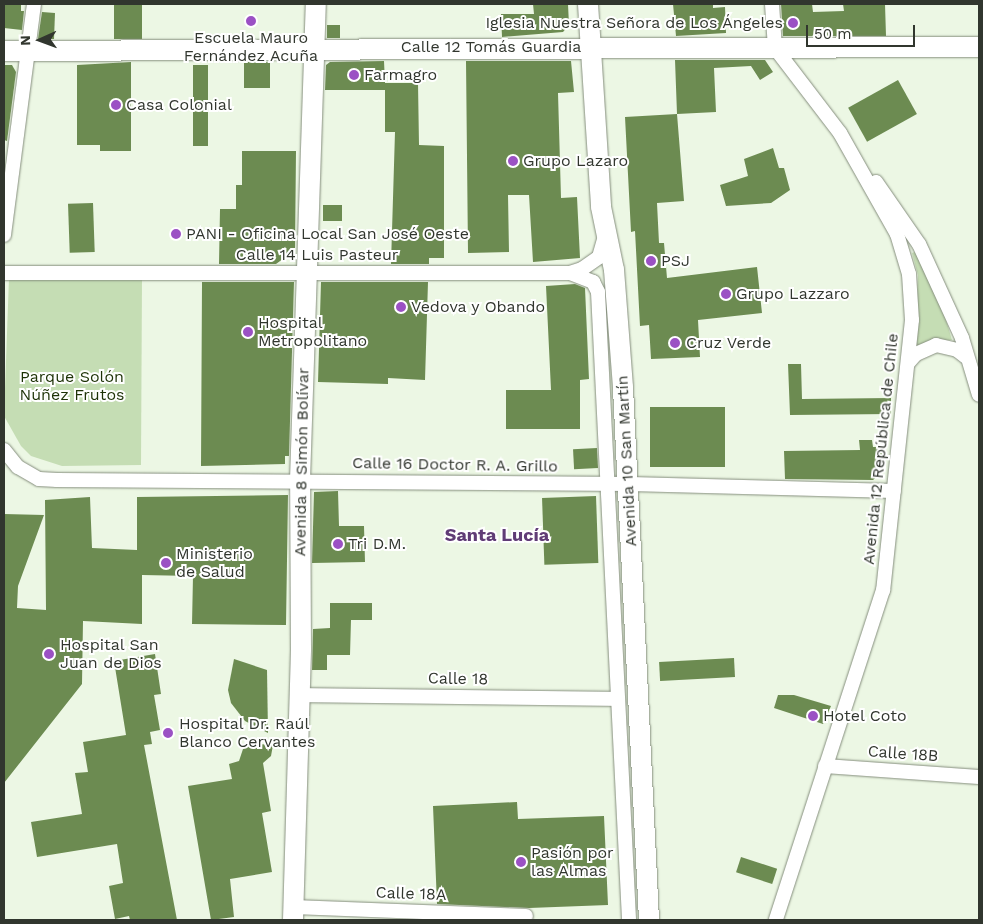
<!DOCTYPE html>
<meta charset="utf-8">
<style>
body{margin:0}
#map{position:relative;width:983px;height:924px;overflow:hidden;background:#ecf7e4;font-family:"Work Sans",sans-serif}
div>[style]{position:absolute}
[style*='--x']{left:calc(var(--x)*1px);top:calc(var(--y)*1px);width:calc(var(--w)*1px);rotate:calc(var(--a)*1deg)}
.green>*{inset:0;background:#c5ddb4}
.building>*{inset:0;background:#6c8b51;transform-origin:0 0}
.roads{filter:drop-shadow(0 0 1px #858e7d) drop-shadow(0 0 1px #858e7d)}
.street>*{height:14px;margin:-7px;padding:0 7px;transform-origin:7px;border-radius:7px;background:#fff}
.secondary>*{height:20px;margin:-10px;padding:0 10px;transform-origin:10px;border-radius:10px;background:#fff}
.dots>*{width:14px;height:14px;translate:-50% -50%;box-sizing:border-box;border:2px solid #fff;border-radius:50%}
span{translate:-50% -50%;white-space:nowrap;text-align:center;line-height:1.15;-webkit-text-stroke:4px #fff;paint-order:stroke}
.poi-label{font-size:16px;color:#31362e}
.right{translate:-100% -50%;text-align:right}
.left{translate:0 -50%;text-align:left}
.street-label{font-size:16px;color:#31362e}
.park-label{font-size:16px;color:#1d3206}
.neighbourhood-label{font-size:18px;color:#603c76;font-weight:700}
.frame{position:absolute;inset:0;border:5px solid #31362e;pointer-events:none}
.north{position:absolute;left:15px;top:15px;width:50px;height:50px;-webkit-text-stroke:4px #fff;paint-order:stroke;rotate:268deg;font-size:14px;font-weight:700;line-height:20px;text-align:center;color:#31362e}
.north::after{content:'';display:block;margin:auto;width:18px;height:22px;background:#31362e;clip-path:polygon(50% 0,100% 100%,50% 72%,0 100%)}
.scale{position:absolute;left:806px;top:25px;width:109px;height:22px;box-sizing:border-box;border:2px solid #31362e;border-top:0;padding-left:6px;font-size:15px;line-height:18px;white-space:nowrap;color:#31362e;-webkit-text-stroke:4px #fff;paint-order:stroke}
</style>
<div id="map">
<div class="green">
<div style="clip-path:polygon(915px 252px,940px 300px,952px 340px,940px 340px,915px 349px,918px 275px,912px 253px)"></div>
<div style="clip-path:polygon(9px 278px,142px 278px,141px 465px,62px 466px,31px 456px,21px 446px,4px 416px)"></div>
</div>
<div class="building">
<div style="clip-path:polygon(4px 4px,21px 4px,21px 11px,24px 11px,22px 30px,4px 28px)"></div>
<div style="left:114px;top:4px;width:28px;height:35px"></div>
<div style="clip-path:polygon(533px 4px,568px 4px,569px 25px,563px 32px,502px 37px,501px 14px,534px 14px)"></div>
<div style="clip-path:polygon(673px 4px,713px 4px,713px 8px,725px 7px,726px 33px,676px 36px)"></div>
<div style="clip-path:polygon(781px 4px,812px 4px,813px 12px,844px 11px,843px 4px,885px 4px,886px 36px,783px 36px)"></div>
<div style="clip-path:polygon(42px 12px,55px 13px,54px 39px,38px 39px)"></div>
<div style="left:327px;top:25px;width:13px;height:13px"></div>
<div style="clip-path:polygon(675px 60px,765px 60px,773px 72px,760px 80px,751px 66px,714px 68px,716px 112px,677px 114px)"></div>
<div style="clip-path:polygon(384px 61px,385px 83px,418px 83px,419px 145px,444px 146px,444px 258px,429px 258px,429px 264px,391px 264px,395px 132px,385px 132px,385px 90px,325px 90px,326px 65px,330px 62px)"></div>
<div style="clip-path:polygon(466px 61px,571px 61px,574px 92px,558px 93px,561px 198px,577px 197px,580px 258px,533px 262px,529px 195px,508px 195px,509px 252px,468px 253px)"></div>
<div style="clip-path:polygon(131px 62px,131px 151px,100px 151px,100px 145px,77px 145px,77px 65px)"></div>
<div style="left:244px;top:62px;width:26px;height:26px"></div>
<div style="clip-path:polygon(4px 65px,12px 65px,16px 72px,7px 141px,4px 140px)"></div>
<div style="left:193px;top:65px;width:15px;height:81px"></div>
<div style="left:898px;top:80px;width:39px;height:57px;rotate:61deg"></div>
<div style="clip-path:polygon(677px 114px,684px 201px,657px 203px,659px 243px,664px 243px,667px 278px,757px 267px,762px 313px,698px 320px,700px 357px,651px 359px,649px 325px,640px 326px,635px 231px,631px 232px,625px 117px)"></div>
<div style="clip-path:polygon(773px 148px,779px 168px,784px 168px,790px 190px,771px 203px,726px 206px,720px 185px,748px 176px,744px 159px)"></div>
<div style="clip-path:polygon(242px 151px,296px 151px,295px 250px,276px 264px,219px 264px,220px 209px,236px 209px,236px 185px,242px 185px)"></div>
<div style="left:93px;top:203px;width:49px;height:25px;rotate:88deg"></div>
<div style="left:323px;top:205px;width:19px;height:16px"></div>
<div style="clip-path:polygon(202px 282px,294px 282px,289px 456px,285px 456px,285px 464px,201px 466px)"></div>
<div style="clip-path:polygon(321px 282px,428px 282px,425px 380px,388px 378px,388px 384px,318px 382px)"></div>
<div style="clip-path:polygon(575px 284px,585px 288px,589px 379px,580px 380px,580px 429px,506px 429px,506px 390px,551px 390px,546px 286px)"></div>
<div style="clip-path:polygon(788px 364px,801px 364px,802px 399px,891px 398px,891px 414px,790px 415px)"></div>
<div style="left:650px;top:407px;width:75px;height:60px"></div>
<div style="clip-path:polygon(859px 440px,872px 440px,873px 447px,882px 447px,882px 472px,873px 480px,785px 479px,784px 451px,860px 450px)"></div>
<div style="left:597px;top:448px;width:20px;height:24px;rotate:87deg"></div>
<div style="clip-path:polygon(338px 491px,339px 526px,364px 526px,365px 562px,312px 563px,314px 492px)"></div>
<div style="clip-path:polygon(288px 495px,286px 625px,192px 624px,193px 576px,142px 575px,142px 624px,83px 621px,82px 684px,4px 783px,4px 514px,44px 515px,18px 586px,17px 608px,46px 610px,45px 500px,90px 497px,92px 548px,137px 550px,137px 497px)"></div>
<div style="left:596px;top:496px;width:67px;height:54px;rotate:88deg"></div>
<div style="clip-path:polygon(330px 603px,372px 603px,372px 620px,351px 620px,350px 655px,327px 655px,327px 670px,312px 670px,313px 629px,330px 628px)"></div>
<div style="clip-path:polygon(155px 654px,161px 694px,154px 695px,160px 730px,150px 732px,152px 744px,144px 745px,177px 920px,130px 920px,129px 916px,115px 919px,109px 886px,123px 883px,117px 844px,37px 857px,31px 822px,82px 814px,75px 773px,88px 772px,83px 742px,126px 735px,114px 661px)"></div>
<div style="left:734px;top:658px;width:19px;height:75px;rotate:87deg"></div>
<div style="clip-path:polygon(234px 659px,267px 670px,268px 733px,245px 721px,231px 703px,228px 690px)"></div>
<div style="clip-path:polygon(778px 695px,794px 695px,831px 706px,823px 724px,774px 708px)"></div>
<div style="clip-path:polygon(245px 743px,273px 745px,271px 756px,263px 763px,271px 811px,262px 813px,272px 872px,230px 879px,234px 917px,211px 920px,188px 786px,232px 779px,229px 764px,239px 761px)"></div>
<div style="clip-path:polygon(517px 802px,518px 819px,604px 816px,608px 905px,529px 908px,437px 904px,433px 806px)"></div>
<div style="left:741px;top:857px;width:38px;height:16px;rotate:18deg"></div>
</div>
<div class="roads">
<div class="street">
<div style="--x:772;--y:4;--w:44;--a:86.1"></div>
<div style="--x:775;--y:48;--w:107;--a:52.6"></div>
<div style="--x:840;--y:133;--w:116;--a:60.6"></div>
<div style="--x:897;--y:234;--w:42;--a:73.3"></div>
<div style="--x:909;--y:274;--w:46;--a:86.3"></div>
<div style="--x:912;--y:320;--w:272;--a:96.1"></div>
<div style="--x:883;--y:590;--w:347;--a:108"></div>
<div style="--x:876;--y:182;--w:75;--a:55.3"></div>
<div style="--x:919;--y:244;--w:103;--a:65.4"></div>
<div style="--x:962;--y:338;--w:59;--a:73.4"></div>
<div style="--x:4;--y:235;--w:233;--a:-82.6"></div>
<div style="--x:4;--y:273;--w:566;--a:0"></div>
<div style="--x:570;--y:273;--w:13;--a:-18"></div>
<div style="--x:582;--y:269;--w:21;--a:-35"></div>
<div style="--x:599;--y:257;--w:22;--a:-74"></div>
<div style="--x:570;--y:273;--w:25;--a:21"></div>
<div style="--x:593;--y:282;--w:11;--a:63"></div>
<div style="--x:598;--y:292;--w:629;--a:87.17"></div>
<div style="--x:909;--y:362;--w:11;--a:-49"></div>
<div style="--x:916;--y:354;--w:22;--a:-24"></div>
<div style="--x:936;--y:345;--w:22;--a:13"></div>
<div style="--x:957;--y:350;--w:11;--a:38"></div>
<div style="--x:4;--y:450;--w:22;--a:51"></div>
<div style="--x:18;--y:467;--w:24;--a:30"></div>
<div style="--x:39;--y:479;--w:18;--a:3"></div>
<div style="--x:57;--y:480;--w:573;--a:0.4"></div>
<div style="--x:630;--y:484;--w:264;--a:1.5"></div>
<div style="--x:300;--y:695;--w:317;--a:0.7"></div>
<div style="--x:825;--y:766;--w:154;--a:4.1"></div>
<div style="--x:294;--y:907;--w:232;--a:2.2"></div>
</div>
<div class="secondary">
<div style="--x:588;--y:4;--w:203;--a:86.3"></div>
<div style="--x:601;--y:207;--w:64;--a:78.3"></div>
<div style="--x:614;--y:270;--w:118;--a:85.6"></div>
<div style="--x:623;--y:388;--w:533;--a:87.2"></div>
<div style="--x:4;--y:51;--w:975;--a:-0.24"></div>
<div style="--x:293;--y:920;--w:271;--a:-88.3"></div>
<div style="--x:301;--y:649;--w:169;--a:-90.3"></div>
<div style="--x:300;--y:480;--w:476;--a:-88.1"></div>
</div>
</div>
<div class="dots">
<div style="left:251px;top:21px;background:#9b51c4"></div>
<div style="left:793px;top:23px;background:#9b51c4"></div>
<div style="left:354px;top:75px;background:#9b51c4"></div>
<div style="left:116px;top:105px;background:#9b51c4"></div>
<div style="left:513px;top:161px;background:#9b51c4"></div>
<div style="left:176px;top:234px;background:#9b51c4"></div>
<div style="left:651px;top:261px;background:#9b51c4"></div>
<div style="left:726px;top:294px;background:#9b51c4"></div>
<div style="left:401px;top:307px;background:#9b51c4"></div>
<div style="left:248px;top:332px;background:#9b51c4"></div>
<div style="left:675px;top:343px;background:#9b51c4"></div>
<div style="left:338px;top:544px;background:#9b51c4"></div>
<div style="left:166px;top:563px;background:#9b51c4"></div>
<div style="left:49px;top:654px;background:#9b51c4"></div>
<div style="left:813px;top:716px;background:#9b51c4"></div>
<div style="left:168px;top:733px;background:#9b51c4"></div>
<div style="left:521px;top:862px;background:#9b51c4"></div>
</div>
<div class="poi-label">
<span class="right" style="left:783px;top:23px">Iglesia Nuestra Señora de Los Ángeles</span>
<span style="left:251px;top:47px">Escuela Mauro<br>Fernández Acuña</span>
<span class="left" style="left:364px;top:75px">Farmagro</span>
<span class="left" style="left:126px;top:105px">Casa Colonial</span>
<span class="left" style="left:523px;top:161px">Grupo Lazaro</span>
<span class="left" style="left:186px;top:234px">PANI - Oficina Local San José Oeste</span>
<span class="left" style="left:661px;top:261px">PSJ</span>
<span class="left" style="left:736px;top:294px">Grupo Lazzaro</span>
<span class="left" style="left:411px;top:307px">Vedova y Obando</span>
<span class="left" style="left:258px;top:332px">Hospital<br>Metropolitano</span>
<span class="left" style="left:686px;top:343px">Cruz Verde</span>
<span class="left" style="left:348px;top:544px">Tri D.M.</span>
<span class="left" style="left:176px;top:563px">Ministerio<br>de Salud</span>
<span class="left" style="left:60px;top:654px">Hospital San<br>Juan de Dios</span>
<span class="left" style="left:823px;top:716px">Hotel Coto</span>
<span class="left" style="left:179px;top:733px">Hospital Dr. Raúl<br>Blanco Cervantes</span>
<span class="left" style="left:531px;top:862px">Pasión por<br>las Almas</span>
</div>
<div class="street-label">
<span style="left:491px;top:47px">Calle 12 Tomás Guardia</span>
<span style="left:317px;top:255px">Calle 14 Luis Pasteur</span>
<span style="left:881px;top:449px;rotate:-84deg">Avenida 12 República de Chile</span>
<span style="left:627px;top:461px;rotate:-93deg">Avenida 10 San Martín</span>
<span style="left:302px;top:462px;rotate:-89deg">Avenida 8 Simón Bolívar</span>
<span style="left:455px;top:465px;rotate:1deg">Calle 16 Doctor R. A. Grillo</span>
<span style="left:458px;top:679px;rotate:1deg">Calle 18</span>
<span style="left:903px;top:754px;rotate:4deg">Calle 18B</span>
<span style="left:411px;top:894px;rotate:2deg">Calle 18A</span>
</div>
<div class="park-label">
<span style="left:72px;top:386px">Parque Solón<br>Núñez Frutos</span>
</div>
<div class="neighbourhood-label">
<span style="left:497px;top:535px">Santa Lucía</span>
</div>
<div class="frame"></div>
<div class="north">N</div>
<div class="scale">50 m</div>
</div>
